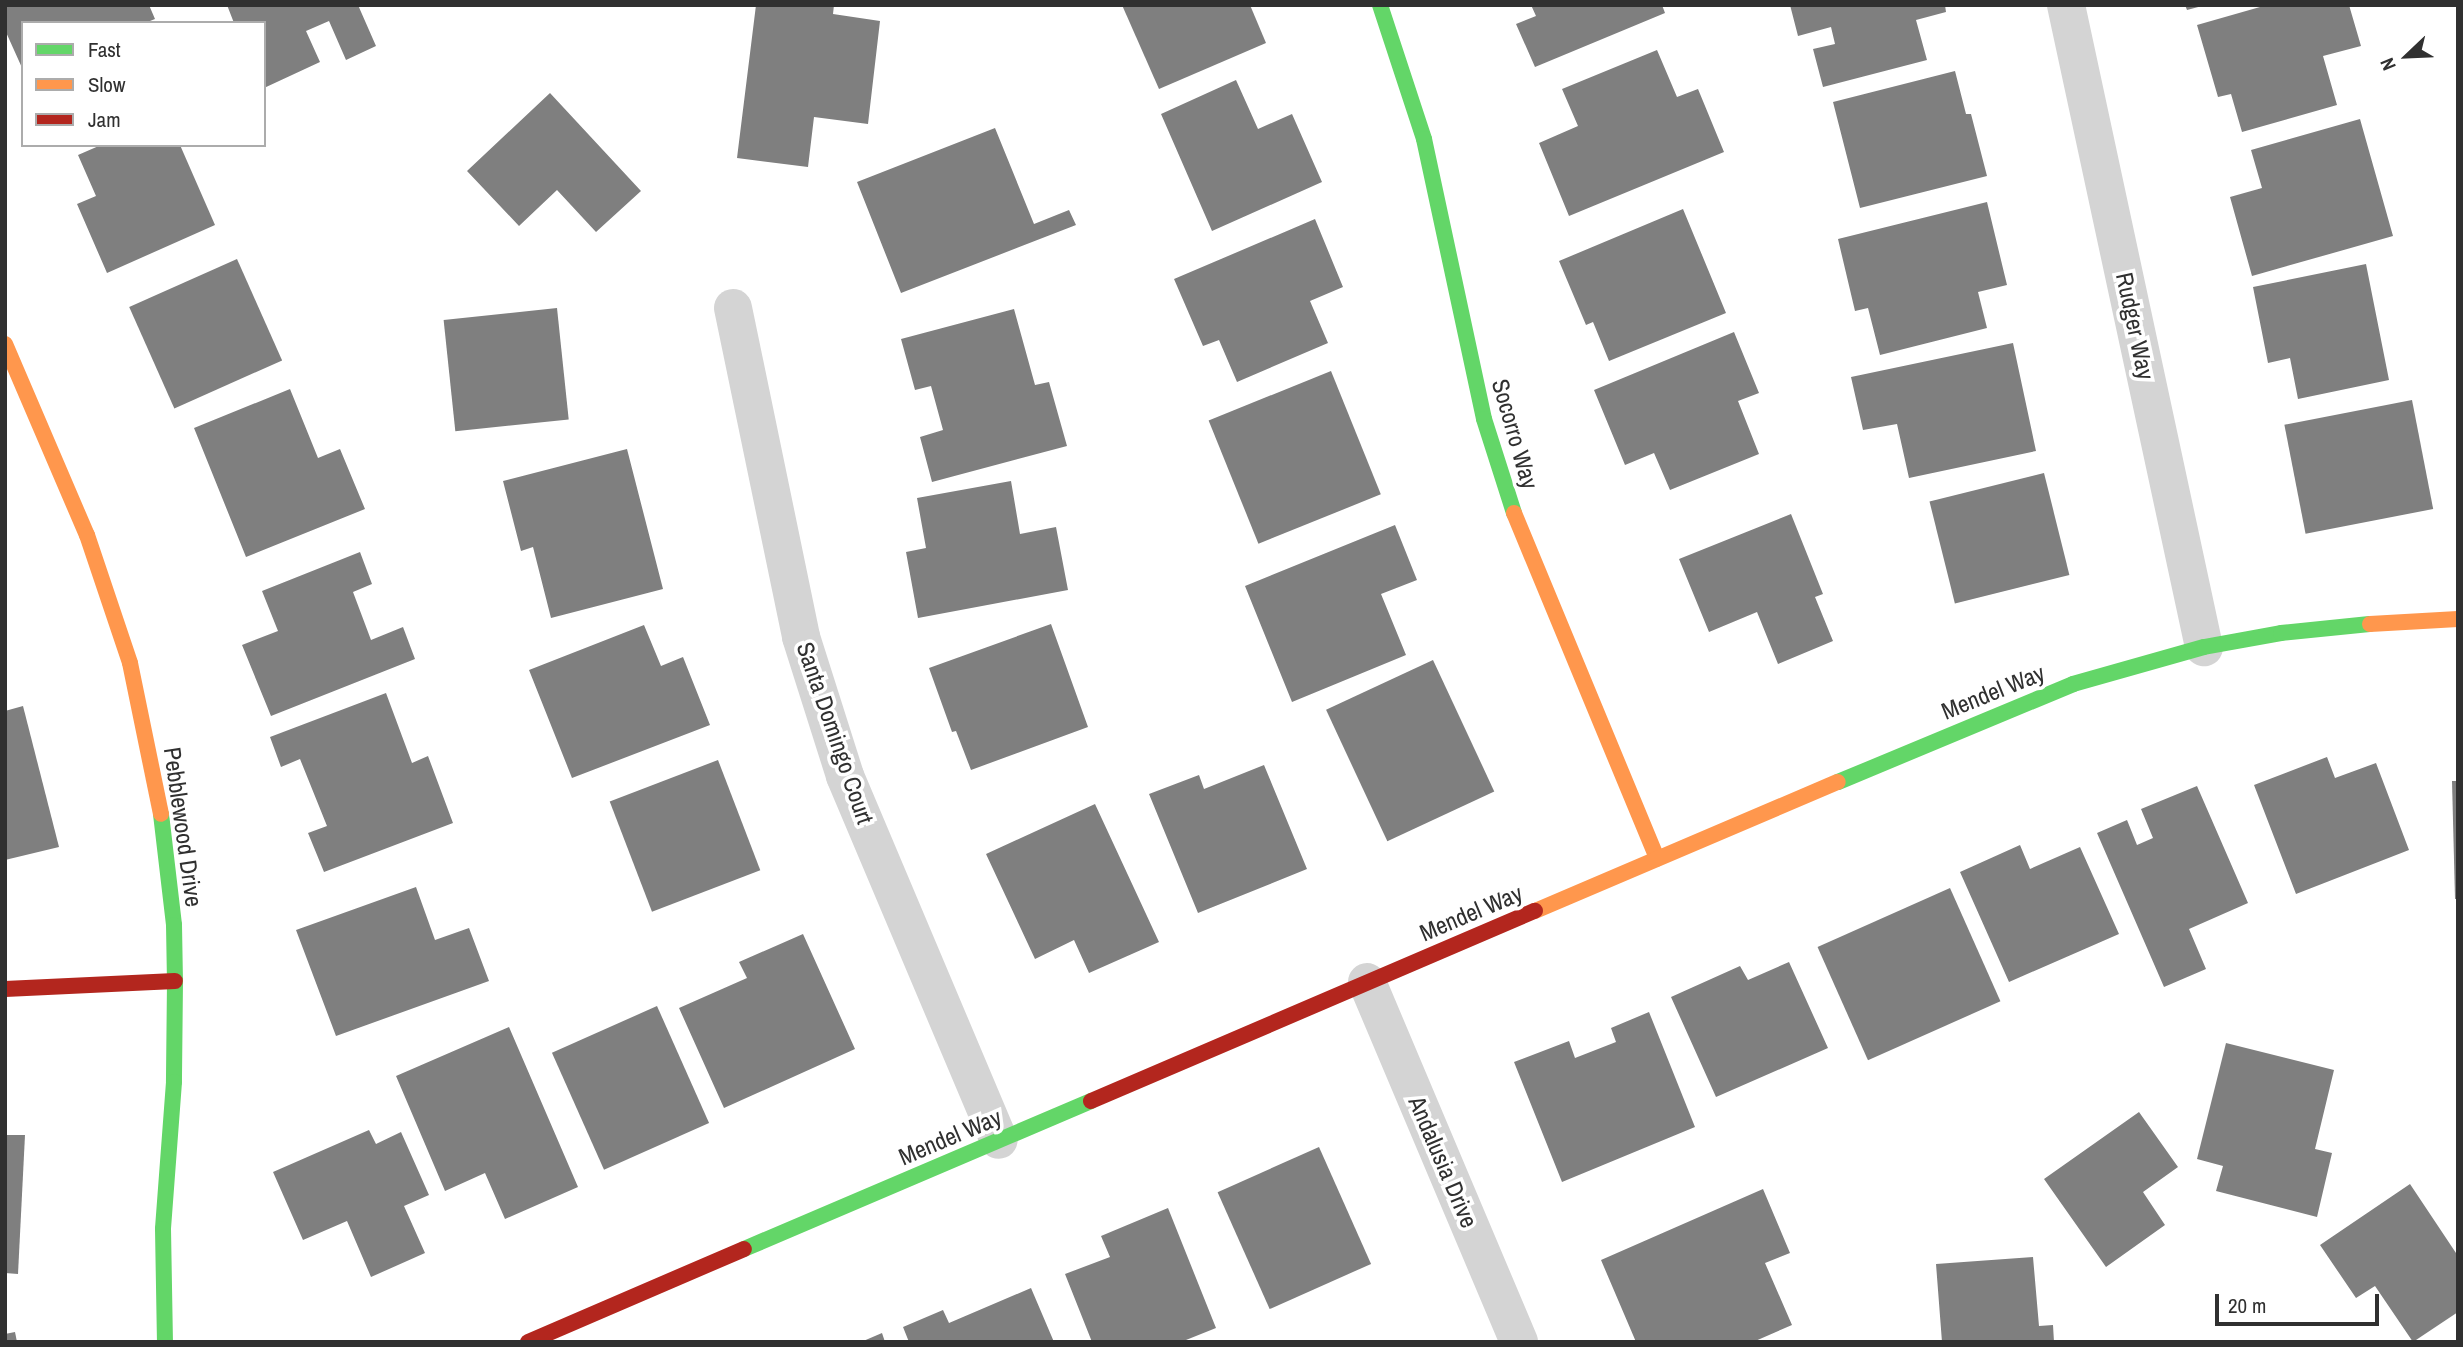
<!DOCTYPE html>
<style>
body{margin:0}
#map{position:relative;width:2463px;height:1347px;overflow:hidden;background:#fff;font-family:"Archivo Narrow",sans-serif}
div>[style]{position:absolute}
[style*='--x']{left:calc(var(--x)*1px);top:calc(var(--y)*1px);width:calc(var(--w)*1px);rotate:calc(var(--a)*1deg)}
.building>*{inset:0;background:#7f7f7f;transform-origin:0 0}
.street>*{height:38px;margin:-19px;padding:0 19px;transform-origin:19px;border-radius:19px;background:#d4d4d4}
.fast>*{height:16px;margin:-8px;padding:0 8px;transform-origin:8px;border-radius:8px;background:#63d668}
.slow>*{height:16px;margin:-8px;padding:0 8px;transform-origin:8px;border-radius:8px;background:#ff974d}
.jam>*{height:16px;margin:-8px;padding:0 8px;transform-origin:8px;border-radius:8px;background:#b3261e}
span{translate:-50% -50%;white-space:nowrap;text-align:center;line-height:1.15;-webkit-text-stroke:7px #fff;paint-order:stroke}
.street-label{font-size:24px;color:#303030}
.frame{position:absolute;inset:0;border:7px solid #303030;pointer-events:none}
.legend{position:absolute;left:21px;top:21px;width:245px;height:126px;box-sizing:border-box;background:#fff;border:2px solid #acacac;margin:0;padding:9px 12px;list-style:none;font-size:21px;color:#303030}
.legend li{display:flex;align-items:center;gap:14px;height:35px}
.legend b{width:35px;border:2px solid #acacac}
.north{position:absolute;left:2372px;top:21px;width:70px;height:70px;-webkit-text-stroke:5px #fff;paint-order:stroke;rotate:247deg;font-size:19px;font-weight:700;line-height:28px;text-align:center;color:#303030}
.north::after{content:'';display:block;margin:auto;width:24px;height:32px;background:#303030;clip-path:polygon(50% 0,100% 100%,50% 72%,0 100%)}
.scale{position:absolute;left:2215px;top:1294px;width:164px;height:32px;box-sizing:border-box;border:4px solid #303030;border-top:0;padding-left:9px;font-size:21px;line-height:24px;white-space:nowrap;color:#303030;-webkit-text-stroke:5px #fff;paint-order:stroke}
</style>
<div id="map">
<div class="building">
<div style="clip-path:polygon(5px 5px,149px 5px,155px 19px,145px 23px,23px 23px,23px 70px,5px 30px)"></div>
<div style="clip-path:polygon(227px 5px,358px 5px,376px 46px,346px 60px,329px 21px,306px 31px,320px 62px,264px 88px,264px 23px,234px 23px)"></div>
<div style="clip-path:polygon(756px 5px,834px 5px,833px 14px,880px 21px,868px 124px,814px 117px,808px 167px,737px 158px)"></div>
<div style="clip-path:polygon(1122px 5px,1250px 5px,1266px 43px,1159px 89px)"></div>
<div style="clip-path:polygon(1531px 5px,1662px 5px,1665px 13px,1535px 67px,1516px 24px,1536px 16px)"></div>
<div style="clip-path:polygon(1790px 5px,1945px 5px,1946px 12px,1916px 20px,1927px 60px,1823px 87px,1813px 49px,1835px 44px,1831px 27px,1798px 36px)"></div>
<div style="clip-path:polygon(2185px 5px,2202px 5px,2202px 6px,2187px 10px)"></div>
<div style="clip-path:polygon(2267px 5px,2349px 5px,2361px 46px,2323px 56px,2337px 105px,2242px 132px,2231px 94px,2218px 97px,2197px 25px)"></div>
<div style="clip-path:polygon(1657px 50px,1677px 97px,1698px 89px,1724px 152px,1569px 216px,1539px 143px,1578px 126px,1562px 89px)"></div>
<div style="clip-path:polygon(1955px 71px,1966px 114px,1971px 114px,1987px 176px,1860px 208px,1833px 102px)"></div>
<div style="clip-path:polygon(1236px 80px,1258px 129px,1292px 114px,1322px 182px,1212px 231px,1161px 114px)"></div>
<div style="clip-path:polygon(550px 93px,641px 191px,596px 232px,557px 190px,519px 226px,467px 171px)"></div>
<div style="clip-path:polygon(2360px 119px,2393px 236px,2252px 276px,2230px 197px,2262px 188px,2251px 150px)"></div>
<div style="clip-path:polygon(995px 128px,1034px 224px,1069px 210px,1076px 225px,901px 293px,857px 182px)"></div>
<div style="clip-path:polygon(101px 145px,180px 145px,215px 225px,107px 273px,77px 204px,96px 196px,78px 155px)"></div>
<div style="clip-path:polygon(1987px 202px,2007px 285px,1978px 292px,1987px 328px,1880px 355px,1868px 308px,1855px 311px,1838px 239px)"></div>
<div style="clip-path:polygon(1683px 209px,1726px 313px,1609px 361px,1593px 322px,1586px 325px,1559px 261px)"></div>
<div style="clip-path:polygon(1315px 219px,1343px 287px,1310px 301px,1328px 343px,1237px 382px,1219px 340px,1203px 346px,1174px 279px)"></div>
<div style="left:237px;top:259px;width:111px;height:118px;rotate:66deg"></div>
<div style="clip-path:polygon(2366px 264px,2389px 380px,2298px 399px,2290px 358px,2268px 363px,2253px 287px)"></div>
<div style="left:557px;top:308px;width:112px;height:114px;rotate:84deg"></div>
<div style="clip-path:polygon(1014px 309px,1035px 385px,1049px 382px,1067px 446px,932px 482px,920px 437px,943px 430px,931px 386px,915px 390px,901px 339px)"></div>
<div style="clip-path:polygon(1734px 332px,1759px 393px,1738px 401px,1759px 454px,1670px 490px,1654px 453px,1625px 465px,1594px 390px)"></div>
<div style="clip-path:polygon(2013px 343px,2036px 451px,1909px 478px,1897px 424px,1863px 430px,1851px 377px)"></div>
<div style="left:1331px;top:371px;width:133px;height:132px;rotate:68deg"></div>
<div style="clip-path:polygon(290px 389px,318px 458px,340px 449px,365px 509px,246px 557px,194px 428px)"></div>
<div style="left:2412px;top:400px;width:111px;height:130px;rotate:79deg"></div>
<div style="clip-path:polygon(627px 449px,663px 589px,551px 618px,533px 547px,521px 551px,503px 481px)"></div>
<div style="left:2044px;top:473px;width:105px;height:118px;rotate:76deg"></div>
<div style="clip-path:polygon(1011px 481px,1020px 534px,1056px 527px,1068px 590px,918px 618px,906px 552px,926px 548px,917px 498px)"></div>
<div style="clip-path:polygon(1791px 514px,1823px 594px,1815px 597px,1833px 641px,1778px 664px,1757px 612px,1709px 632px,1679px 559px)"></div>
<div style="clip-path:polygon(1395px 525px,1417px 580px,1381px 594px,1406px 655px,1292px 702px,1245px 586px)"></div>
<div style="clip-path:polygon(360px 552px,372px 584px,353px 592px,371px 640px,403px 627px,415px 659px,271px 716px,242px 645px,278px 631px,262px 591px)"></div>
<div style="clip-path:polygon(1051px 624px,1088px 727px,971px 770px,956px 731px,952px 732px,929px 668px)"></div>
<div style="clip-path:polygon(644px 625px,661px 666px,683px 657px,710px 725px,572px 778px,529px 670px)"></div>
<div style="left:1433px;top:660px;width:145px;height:118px;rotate:65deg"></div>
<div style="clip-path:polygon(386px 693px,412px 763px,428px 756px,453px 823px,324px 872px,308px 833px,327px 826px,300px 759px,281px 767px,270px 737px)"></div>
<div style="clip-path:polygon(23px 706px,59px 847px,5px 860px,5px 711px)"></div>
<div style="clip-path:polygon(2327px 757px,2335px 778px,2376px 763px,2409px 850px,2296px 894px,2254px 785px)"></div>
<div style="left:718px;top:760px;width:118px;height:116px;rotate:69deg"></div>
<div style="clip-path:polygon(1264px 765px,1307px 869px,1198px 913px,1149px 794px,1199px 775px,1204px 789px)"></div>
<div style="clip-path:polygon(2452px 781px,2458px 781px,2458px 899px,2455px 899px)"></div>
<div style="clip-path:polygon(2197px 786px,2248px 903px,2189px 929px,2206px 969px,2164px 987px,2097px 833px,2127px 820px,2137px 845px,2153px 838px,2141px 809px)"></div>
<div style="clip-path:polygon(1095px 804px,1159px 942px,1089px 973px,1074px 940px,1035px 959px,986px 854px)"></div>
<div style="clip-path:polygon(2020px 845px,2030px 869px,2080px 847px,2119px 934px,2009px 982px,1960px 872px)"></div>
<div style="clip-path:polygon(416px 887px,435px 940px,469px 928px,489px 981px,336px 1036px,296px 930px)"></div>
<div style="left:1950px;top:888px;width:124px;height:145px;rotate:66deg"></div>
<div style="clip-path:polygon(803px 934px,855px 1049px,724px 1108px,679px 1008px,747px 978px,739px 962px)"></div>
<div style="clip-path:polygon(1789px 962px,1828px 1048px,1716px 1097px,1671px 997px,1740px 966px,1748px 980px)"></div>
<div style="left:657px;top:1006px;width:128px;height:115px;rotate:66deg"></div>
<div style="clip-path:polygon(1649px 1012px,1695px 1127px,1562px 1182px,1514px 1062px,1569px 1041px,1575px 1058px,1616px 1042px,1611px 1028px)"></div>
<div style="clip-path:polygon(509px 1027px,578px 1187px,505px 1219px,485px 1173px,445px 1191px,396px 1076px)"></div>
<div style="clip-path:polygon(2226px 1043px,2334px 1070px,2315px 1149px,2332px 1153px,2317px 1217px,2216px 1191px,2223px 1166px,2197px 1159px)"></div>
<div style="clip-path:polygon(2139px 1112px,2178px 1167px,2143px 1192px,2165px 1225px,2106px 1267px,2044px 1179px)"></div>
<div style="clip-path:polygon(369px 1130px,376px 1144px,401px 1132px,429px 1195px,404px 1206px,425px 1253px,371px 1277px,347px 1221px,303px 1240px,273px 1172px)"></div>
<div style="clip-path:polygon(5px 1135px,25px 1135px,18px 1274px,5px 1273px)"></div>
<div style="left:1319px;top:1147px;width:128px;height:111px;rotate:66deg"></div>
<div style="clip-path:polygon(2410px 1184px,2458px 1256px,2458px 1312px,2413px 1342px,2375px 1286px,2356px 1298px,2320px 1245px)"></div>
<div style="clip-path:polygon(1763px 1189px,1790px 1253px,1765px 1263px,1792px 1325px,1753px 1342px,1636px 1342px,1601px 1260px)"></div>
<div style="clip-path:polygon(1168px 1208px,1216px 1328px,1181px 1342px,1092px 1342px,1065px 1274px,1110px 1257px,1101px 1236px)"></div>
<div style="clip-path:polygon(2033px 1257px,2039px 1326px,2053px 1325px,2054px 1342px,1942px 1342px,1936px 1264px)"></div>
<div style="clip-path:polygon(1031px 1288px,1054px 1342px,909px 1342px,903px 1327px,943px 1310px,949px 1323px)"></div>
<div style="clip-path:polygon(15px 1332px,17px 1342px,5px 1342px,5px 1334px)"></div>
<div style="clip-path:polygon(882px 1333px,885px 1342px,861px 1342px)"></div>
</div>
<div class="street">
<div style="--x:2066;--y:5;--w:657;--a:77.87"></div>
<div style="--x:733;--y:308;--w:336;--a:78.3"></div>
<div style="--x:801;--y:637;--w:146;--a:72.4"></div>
<div style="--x:845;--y:776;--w:395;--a:67.1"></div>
<div style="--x:1367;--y:982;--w:391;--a:67.1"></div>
</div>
<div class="fast">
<div style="--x:1380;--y:5;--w:141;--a:71.8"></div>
<div style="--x:1424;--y:139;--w:286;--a:77.9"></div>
<div style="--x:1484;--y:419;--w:99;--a:72.3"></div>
<div style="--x:1838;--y:782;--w:255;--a:-22.6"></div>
<div style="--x:2073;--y:684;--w:136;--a:-15.8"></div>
<div style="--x:2204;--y:647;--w:78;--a:-10.3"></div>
<div style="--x:2281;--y:633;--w:89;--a:-5.8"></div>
<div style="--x:161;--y:814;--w:112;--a:83.3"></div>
<div style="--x:174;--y:925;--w:56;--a:89"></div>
<div style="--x:175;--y:981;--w:101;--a:90.6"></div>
<div style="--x:174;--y:1082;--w:147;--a:94.3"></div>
<div style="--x:163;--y:1229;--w:113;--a:89"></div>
<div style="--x:744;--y:1249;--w:377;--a:-23.1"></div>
</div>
<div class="slow">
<div style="--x:5;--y:344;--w:208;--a:66.8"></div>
<div style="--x:87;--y:535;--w:135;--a:71.4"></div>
<div style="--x:130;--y:663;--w:154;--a:78.4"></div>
<div style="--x:1514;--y:513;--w:374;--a:67.5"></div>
<div style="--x:2370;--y:624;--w:88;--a:-3.3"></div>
<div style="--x:1535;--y:911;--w:329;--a:-23.1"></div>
</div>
<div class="jam">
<div style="--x:5;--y:989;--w:170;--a:-2.7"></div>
<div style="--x:1091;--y:1101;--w:483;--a:-23.2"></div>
<div style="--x:528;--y:1342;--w:235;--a:-23.3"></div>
</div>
<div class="street-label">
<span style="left:2135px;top:326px;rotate:78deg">Rudger Way</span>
<span style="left:1515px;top:434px;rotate:74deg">Socorro Way</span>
<span style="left:1993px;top:692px;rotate:-22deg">Mendel Way</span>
<span style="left:835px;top:733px;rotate:71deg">Santa Domingo Court</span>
<span style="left:183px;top:827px;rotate:82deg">Pebblewood Drive</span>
<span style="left:1471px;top:913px;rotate:-23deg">Mendel Way</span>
<span style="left:950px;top:1137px;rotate:-23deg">Mendel Way</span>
<span style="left:1443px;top:1162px;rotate:67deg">Andalusia Drive</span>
</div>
<div class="frame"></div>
<ul class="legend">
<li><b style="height:9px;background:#63d668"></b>Fast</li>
<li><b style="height:9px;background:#ff974d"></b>Slow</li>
<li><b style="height:9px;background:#b3261e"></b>Jam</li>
</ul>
<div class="north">N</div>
<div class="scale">20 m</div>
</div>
